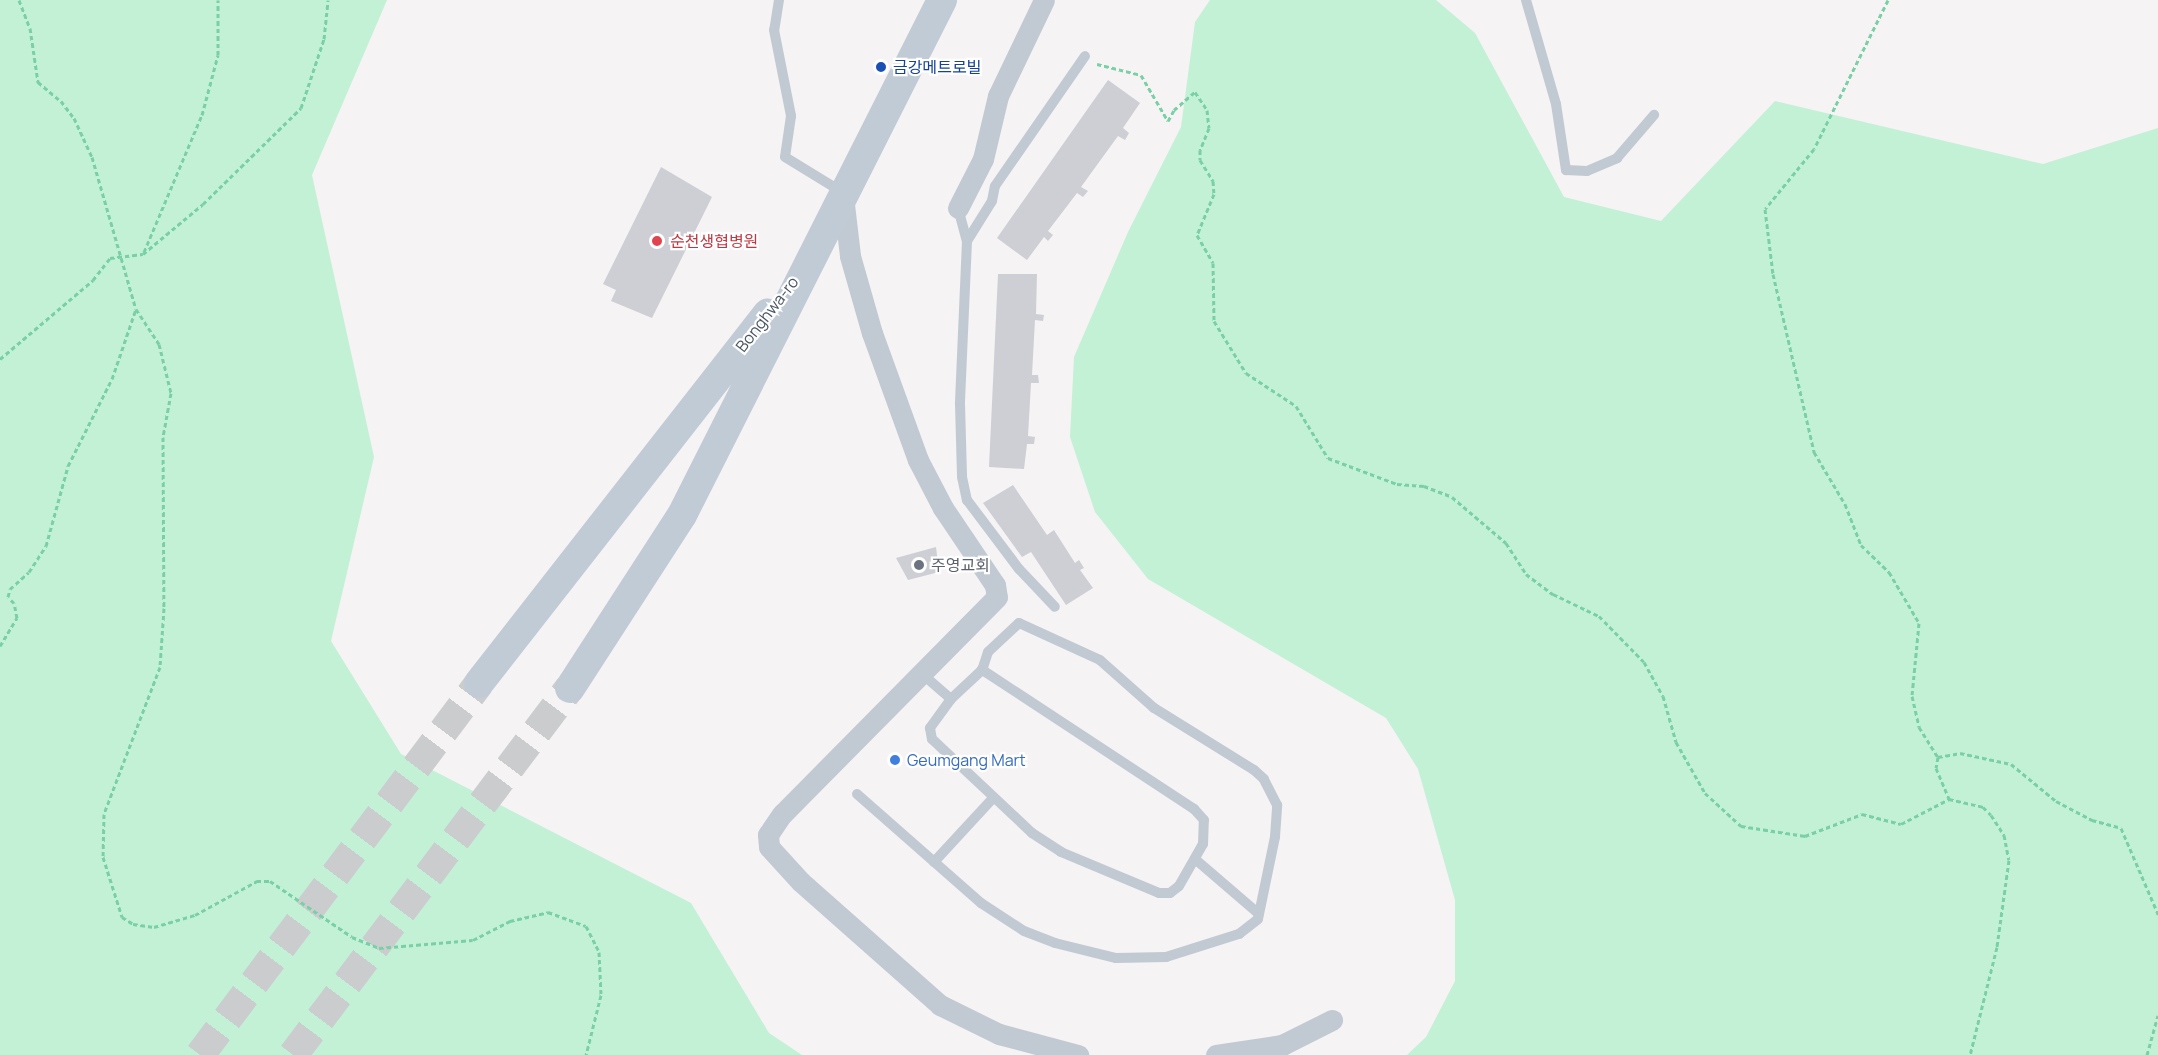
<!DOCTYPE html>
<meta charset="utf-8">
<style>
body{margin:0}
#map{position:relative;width:2158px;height:1055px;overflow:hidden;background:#f5f3f3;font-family:Manrope,"Noto Sans KR",sans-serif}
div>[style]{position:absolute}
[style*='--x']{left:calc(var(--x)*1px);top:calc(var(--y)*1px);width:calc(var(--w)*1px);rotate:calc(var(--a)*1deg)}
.green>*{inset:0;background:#c3f1d5}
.building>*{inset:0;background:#cdcfd5}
.secondary-tunnel>*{height:30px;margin-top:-15px;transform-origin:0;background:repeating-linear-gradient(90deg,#caccce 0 30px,transparent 0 45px)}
.path>*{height:3px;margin-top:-1.5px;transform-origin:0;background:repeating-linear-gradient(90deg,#7ad0a6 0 4.5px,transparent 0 7.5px)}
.lane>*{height:10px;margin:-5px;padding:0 5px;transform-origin:5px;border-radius:5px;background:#c1cad2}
.street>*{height:21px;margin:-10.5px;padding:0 10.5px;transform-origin:10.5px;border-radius:10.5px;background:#c1cad2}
.secondary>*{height:30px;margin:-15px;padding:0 15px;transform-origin:15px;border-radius:15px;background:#c1cbd6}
.dots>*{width:16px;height:16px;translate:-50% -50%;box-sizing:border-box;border:3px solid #fff;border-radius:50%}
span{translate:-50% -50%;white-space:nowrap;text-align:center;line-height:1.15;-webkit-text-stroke:4.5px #fff;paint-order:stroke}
.transit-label{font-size:16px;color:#164399}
.left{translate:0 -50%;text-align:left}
.health-label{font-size:16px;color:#be3a42}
.street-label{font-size:16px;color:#4a5661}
.worship-label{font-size:16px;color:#5b616d}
.shop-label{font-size:16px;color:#366cbe}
</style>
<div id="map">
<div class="green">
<div style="clip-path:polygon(0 0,387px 0,312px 175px,374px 457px,331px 641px,401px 754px,691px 903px,769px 1033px,802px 1055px,0 1055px)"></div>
<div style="clip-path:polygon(1210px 0,1436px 0,1475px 33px,1564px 197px,1661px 221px,1775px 101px,2043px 164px,2158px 128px,2158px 1055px,1407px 1055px,1426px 1037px,1455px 981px,1455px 900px,1418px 769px,1386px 718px,1148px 579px,1095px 512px,1070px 437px,1074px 357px,1128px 232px,1181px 127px,1195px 22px)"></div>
</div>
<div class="building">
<div style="clip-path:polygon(1108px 80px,1140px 103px,1123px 128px,1129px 133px,1125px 140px,1118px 136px,1081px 187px,1088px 191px,1083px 197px,1077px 193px,1048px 231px,1053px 235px,1048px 241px,1044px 237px,1027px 260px,997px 238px)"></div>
<div style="clip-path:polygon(661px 167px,712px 197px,652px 318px,611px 301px,616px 290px,603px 284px)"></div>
<div style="clip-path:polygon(998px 274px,1037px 274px,1036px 314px,1044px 315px,1043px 321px,1035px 320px,1032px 375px,1038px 375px,1039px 383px,1031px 383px,1028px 436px,1035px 437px,1034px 444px,1027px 444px,1024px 469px,989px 467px)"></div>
<div style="clip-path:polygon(1013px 485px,1047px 535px,1054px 530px,1075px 563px,1079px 560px,1084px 568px,1080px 570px,1093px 588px,1066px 605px,1031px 552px,1022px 557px,983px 503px)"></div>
<div style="clip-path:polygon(936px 547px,939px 572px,908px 580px,896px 558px)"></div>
</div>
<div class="secondary-tunnel">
<div style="--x:200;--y:1055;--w:465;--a:-53.1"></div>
<div style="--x:293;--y:1055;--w:460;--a:-53"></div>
</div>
<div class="path">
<div style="--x:19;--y:0;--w:30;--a:69"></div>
<div style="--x:30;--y:28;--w:55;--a:81.6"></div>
<div style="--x:38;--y:82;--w:30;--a:40"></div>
<div style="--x:61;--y:101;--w:21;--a:53"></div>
<div style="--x:74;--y:118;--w:43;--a:65.2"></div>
<div style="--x:92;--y:157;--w:158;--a:73.9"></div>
<div style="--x:136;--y:309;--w:42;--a:56.7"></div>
<div style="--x:159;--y:344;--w:50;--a:76.2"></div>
<div style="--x:171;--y:393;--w:45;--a:100.3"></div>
<div style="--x:163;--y:437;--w:171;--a:89.7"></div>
<div style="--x:164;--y:608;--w:59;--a:93.9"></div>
<div style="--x:160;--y:667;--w:157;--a:110.9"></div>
<div style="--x:104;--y:814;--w:43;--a:91.3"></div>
<div style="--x:103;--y:857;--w:63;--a:72.4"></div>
<div style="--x:122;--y:917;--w:13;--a:32"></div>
<div style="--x:133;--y:924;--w:21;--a:8"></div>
<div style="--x:154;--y:927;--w:43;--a:-16.3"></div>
<div style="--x:195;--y:915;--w:71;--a:-28.7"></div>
<div style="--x:257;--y:881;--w:13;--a:0"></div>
<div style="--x:270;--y:881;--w:99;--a:34.3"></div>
<div style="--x:352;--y:937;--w:29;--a:22"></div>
<div style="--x:379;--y:948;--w:94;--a:-4.9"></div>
<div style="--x:473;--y:940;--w:42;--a:-27.2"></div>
<div style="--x:510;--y:921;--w:39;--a:-13"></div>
<div style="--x:548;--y:912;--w:40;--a:20.2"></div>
<div style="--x:586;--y:926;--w:29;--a:63"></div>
<div style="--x:599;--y:952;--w:43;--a:87.3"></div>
<div style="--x:601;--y:995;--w:62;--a:104"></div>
<div style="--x:1888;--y:0;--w:166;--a:116.4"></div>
<div style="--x:1814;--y:149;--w:77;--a:129.2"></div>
<div style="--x:1765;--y:209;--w:65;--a:83"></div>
<div style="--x:1773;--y:274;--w:183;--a:77"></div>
<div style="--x:1814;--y:452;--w:61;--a:59.2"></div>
<div style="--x:1845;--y:504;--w:44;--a:68.7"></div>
<div style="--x:1861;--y:545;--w:39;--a:44"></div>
<div style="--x:1889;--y:572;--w:59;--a:59.5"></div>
<div style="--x:1919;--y:623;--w:73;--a:95.5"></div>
<div style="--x:1912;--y:696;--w:32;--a:77"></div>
<div style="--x:1919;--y:727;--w:36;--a:58"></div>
<div style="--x:1938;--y:757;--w:22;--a:-10"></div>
<div style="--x:1960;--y:753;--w:52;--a:12.2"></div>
<div style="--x:2011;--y:764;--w:58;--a:39.4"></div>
<div style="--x:2056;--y:801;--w:41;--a:27.8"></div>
<div style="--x:2092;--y:820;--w:30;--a:15"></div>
<div style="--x:2121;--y:828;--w:94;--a:66.7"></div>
<div style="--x:1097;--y:64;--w:45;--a:14"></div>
<div style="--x:1141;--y:75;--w:53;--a:59.6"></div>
<div style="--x:1168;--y:121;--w:13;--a:-61"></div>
<div style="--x:1174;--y:110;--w:28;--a:-41"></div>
<div style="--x:1195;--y:92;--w:22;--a:56"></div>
<div style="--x:1207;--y:110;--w:18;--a:84"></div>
<div style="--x:1209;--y:128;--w:24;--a:112"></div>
<div style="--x:1200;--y:150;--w:10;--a:90"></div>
<div style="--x:1200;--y:160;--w:25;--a:58"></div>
<div style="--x:1213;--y:181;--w:13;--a:86"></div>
<div style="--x:1214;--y:194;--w:44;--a:112.5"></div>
<div style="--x:1197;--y:235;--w:32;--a:60"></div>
<div style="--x:1213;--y:263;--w:58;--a:89"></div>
<div style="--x:1214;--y:321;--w:61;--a:58.4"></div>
<div style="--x:1246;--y:373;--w:60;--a:33.4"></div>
<div style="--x:1296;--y:406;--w:61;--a:58.4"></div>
<div style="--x:1328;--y:458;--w:74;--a:20.6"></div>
<div style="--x:1397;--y:484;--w:27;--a:4"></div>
<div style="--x:1424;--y:486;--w:30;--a:21"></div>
<div style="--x:1452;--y:497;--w:71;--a:40.4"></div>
<div style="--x:1506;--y:543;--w:37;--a:57"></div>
<div style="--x:1526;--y:574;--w:34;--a:37"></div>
<div style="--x:1553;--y:594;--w:51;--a:25.6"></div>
<div style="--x:1599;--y:616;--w:64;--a:45.6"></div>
<div style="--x:1644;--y:662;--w:39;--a:61"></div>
<div style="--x:1663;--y:696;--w:48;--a:74.2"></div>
<div style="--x:1676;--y:742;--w:59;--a:60.4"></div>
<div style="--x:1705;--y:793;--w:49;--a:42.5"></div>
<div style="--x:1741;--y:826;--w:65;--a:8.9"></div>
<div style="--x:1805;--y:836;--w:61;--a:-21.1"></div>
<div style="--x:1862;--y:814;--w:40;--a:14.4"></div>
<div style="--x:1901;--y:824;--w:54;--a:-27.5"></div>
<div style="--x:1949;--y:799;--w:35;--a:13"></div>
<div style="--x:1983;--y:807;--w:11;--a:45"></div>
<div style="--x:1991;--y:815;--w:24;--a:57"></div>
<div style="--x:2004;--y:835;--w:25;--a:79"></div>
<div style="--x:2009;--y:860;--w:88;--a:97.9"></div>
<div style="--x:1997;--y:947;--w:111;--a:104"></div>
<div style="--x:144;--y:252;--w:149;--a:-67.1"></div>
<div style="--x:202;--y:115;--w:62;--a:-75.1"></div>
<div style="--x:218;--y:55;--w:55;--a:-90"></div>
<div style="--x:0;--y:359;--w:122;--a:-40.3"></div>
<div style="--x:93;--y:280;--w:28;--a:-52"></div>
<div style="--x:110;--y:258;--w:33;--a:-7"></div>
<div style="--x:143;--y:254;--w:78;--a:-39.8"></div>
<div style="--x:203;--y:204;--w:137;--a:-44.4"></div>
<div style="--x:301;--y:108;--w:73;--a:-71.6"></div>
<div style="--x:324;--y:39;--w:39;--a:-84"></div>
<div style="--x:0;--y:646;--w:33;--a:-59"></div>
<div style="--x:17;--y:618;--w:15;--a:-101"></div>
<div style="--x:14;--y:603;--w:8;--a:-135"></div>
<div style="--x:8;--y:597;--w:8;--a:-76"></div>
<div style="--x:10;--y:589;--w:25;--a:-42"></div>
<div style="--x:29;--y:572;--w:31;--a:-57"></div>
<div style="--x:46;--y:546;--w:83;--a:-74.6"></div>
<div style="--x:68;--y:466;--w:97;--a:-63.2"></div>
<div style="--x:112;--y:379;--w:74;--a:-71.1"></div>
<div style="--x:1938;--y:757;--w:11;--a:100"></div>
<div style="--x:1936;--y:768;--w:34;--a:67"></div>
<div style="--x:2147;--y:1055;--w:41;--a:-74.6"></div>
</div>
<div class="lane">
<div style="--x:779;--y:0;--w:30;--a:99"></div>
<div style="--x:774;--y:30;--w:88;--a:78.8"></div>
<div style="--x:791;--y:116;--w:41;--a:98.3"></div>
<div style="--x:785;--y:157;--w:67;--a:31.6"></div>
<div style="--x:1526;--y:0;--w:108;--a:73.9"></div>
<div style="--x:1556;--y:104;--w:67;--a:81.4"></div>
<div style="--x:1566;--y:170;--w:21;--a:3"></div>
<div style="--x:1587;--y:171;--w:33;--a:-23"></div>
<div style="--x:1617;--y:158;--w:57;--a:-49.3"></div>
<div style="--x:958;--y:208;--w:34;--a:75"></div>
<div style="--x:967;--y:241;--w:163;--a:92.5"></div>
<div style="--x:960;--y:404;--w:73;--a:88.4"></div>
<div style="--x:962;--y:477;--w:24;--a:78"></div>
<div style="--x:967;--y:500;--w:86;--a:53"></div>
<div style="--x:1019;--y:569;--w:52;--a:46.5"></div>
<div style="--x:967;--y:241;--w:47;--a:-58"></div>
<div style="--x:992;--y:201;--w:15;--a:-79"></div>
<div style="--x:995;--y:186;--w:158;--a:-55.3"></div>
<div style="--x:951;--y:699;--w:36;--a:126"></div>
<div style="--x:930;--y:728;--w:11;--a:80"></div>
<div style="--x:932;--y:739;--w:137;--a:43.2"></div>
<div style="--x:1032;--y:833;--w:35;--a:33"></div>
<div style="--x:1061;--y:852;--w:106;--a:22.7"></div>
<div style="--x:1159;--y:893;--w:11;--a:0"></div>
<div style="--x:1170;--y:893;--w:11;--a:-38"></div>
<div style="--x:1179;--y:886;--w:48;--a:-60.3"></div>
<div style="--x:1203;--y:844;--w:24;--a:-88"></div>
<div style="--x:1204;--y:820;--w:15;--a:-132"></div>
<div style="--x:1194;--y:809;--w:254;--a:-146.7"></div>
<div style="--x:857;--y:794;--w:165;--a:41.3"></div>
<div style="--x:981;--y:903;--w:51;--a:33.1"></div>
<div style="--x:1024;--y:931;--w:33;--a:21"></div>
<div style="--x:1055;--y:943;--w:63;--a:13.8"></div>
<div style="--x:1116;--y:958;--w:50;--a:-1.1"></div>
<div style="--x:1166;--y:957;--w:77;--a:-17.5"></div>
<div style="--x:1239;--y:934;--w:24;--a:-38"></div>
<div style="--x:1258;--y:919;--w:84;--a:-78.3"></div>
<div style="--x:1275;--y:837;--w:32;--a:-86"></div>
<div style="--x:1277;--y:805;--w:29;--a:-117"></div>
<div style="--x:1264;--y:779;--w:13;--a:-138"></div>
<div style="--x:1254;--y:770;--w:118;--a:-148.2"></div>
<div style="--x:1154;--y:708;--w:72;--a:-138.4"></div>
<div style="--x:1100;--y:660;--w:89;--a:-155.4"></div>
<div style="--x:1019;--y:623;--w:42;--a:136.9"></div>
<div style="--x:988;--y:652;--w:19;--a:108"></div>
<div style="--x:982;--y:670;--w:42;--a:136.9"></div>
<div style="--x:951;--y:699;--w:37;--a:-139"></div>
<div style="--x:1195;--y:859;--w:84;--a:40.7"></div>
<div style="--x:934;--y:862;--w:87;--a:-47.3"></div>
</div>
<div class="street">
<div style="--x:843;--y:196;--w:60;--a:83.3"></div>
<div style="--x:850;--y:256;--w:80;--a:74.1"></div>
<div style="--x:872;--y:333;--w:135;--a:70.1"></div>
<div style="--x:918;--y:460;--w:54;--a:62.5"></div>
<div style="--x:943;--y:508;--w:93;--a:56"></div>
<div style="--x:995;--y:585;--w:12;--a:81"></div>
<div style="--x:997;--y:597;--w:305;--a:134.7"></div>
<div style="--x:782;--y:814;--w:25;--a:124"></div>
<div style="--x:768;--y:835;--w:12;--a:85"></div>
<div style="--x:769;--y:847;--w:47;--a:47.6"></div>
<div style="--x:801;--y:882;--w:186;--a:41.5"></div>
<div style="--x:940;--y:1005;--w:66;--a:26.2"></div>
<div style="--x:999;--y:1034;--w:82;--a:14.9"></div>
<div style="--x:958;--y:208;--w:55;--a:-63"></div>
<div style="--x:983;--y:159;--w:65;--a:-76.6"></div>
<div style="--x:998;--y:96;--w:106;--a:-64.4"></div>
<div style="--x:1216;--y:1055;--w:67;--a:-8.6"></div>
<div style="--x:1282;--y:1045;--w:56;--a:-26.6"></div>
</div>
<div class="secondary">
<div style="--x:479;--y:683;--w:469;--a:-52"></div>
<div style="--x:570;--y:688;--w:206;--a:-57.1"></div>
<div style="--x:682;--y:515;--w:577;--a:-63.21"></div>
</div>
<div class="dots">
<div style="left:881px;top:67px;background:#1a4fb4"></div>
<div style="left:657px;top:241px;background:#e0444e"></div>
<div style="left:919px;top:565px;background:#6b7280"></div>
<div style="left:895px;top:760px;background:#3f7fe0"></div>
</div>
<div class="transit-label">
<span class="left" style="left:893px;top:67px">금강메트로빌</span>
</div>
<div class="health-label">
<span class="left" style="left:670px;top:241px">순천생협병원</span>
</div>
<div class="street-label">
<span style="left:767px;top:314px;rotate:-52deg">Bonghwa-ro</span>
</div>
<div class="worship-label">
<span class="left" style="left:931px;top:565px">주영교회</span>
</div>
<div class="shop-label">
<span class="left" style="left:907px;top:760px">Geumgang Mart</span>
</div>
</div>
